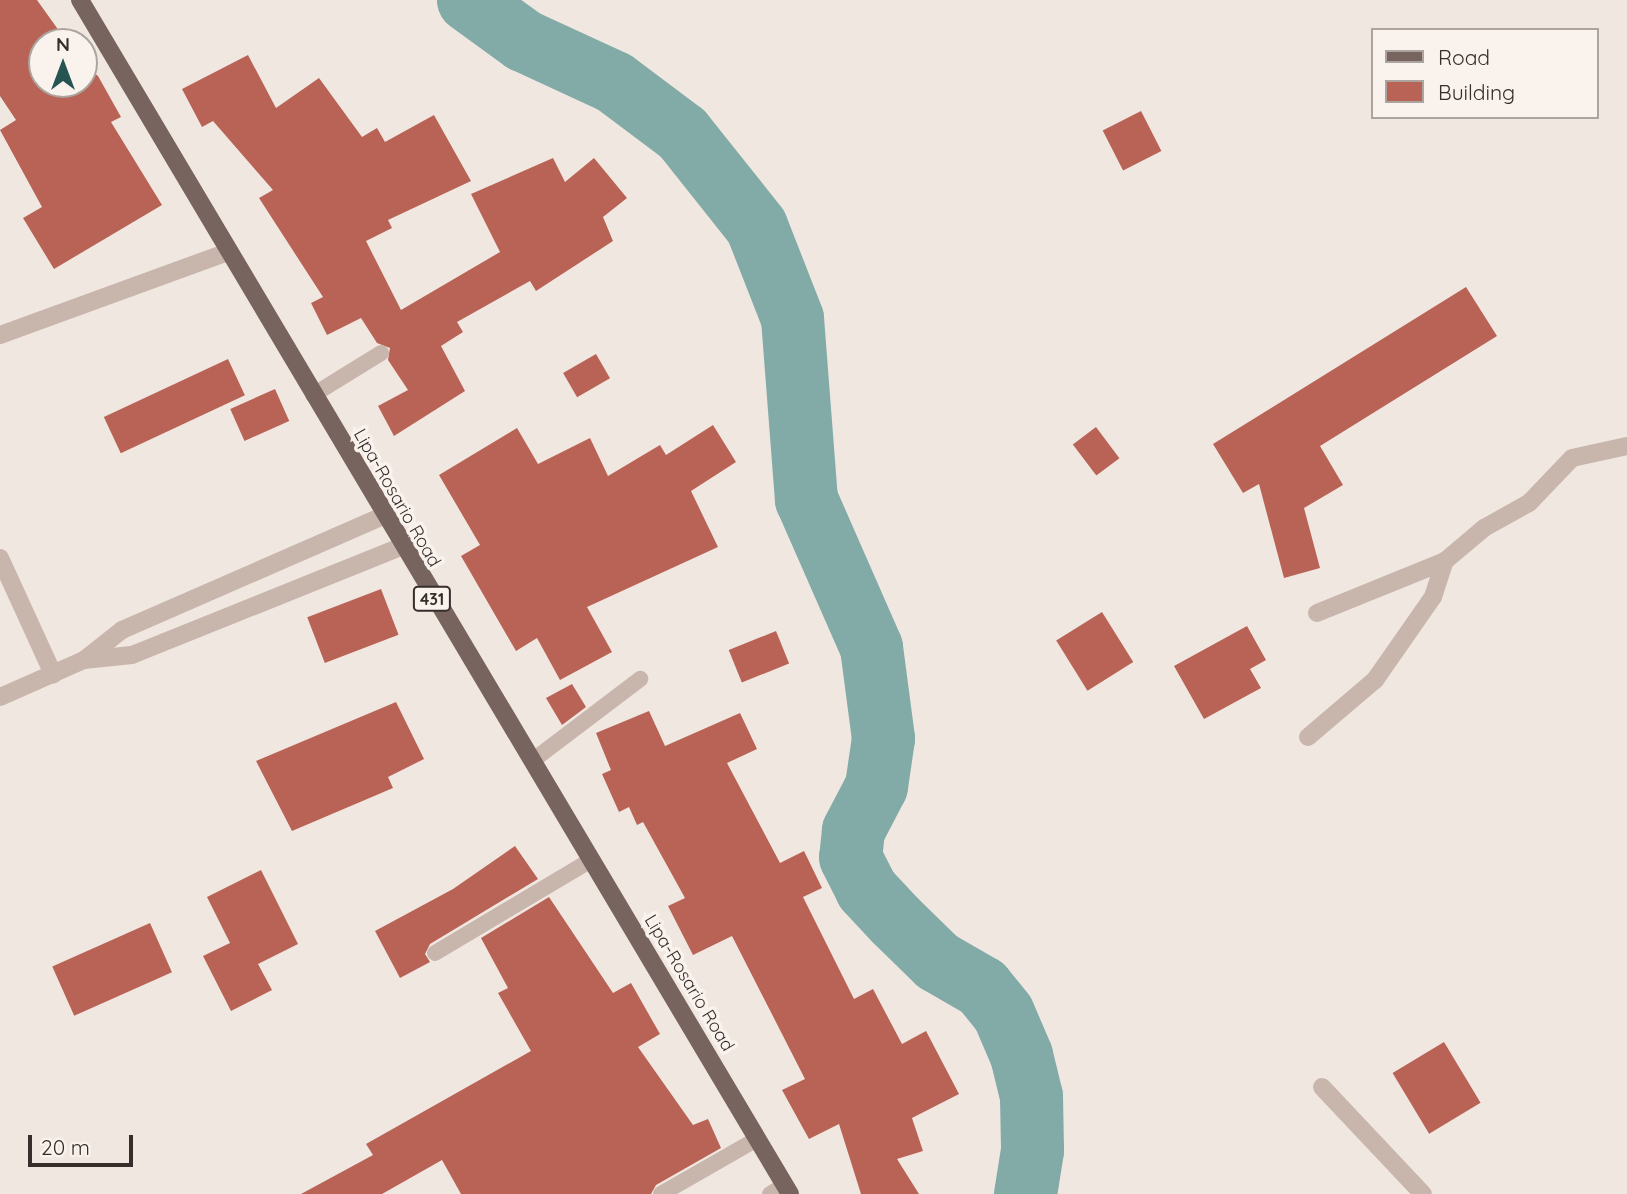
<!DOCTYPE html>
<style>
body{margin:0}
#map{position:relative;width:1627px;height:1194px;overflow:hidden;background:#f1e7e1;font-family:Quicksand,sans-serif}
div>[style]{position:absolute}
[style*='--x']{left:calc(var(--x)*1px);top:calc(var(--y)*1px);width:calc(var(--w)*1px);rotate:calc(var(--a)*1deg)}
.river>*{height:63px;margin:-31.5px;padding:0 31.5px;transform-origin:31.5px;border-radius:31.5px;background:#82aba8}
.building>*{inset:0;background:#b96356;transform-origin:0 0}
.service>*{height:16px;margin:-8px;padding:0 8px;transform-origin:8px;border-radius:8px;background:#c8b6ad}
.minor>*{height:18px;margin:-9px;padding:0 9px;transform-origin:9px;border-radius:9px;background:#c8b6ad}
.primary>*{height:18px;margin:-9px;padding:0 9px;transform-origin:9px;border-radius:9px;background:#77645e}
span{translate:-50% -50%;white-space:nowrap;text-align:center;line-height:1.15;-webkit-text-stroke:7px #f9f2ed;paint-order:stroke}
.shield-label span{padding:2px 5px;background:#f9f2ed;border:2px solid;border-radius:5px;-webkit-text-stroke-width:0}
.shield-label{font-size:16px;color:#372e2b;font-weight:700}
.street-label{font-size:18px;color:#372e2b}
.legend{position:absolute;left:1371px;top:28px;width:228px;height:91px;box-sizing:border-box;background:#f9f2ed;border:2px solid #aba49f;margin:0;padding:9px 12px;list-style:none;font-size:21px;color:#372e2b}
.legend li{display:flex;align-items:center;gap:14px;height:35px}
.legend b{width:35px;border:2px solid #aba49f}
.north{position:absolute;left:28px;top:28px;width:70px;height:70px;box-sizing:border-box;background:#f9f2ed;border:2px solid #aba49f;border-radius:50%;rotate:0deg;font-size:19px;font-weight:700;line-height:28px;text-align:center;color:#372e2b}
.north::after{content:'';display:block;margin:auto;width:24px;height:32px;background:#255452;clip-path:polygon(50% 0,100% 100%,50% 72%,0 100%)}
.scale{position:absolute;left:28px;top:1135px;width:105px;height:32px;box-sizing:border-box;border:4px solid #372e2b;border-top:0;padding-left:9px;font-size:21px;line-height:24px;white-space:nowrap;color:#372e2b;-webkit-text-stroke:5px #f9f2ed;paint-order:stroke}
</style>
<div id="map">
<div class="river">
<div style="--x:468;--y:0;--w:68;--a:36"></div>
<div style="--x:523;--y:40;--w:100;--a:24.8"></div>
<div style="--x:614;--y:82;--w:85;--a:36.9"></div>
<div style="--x:682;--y:133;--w:119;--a:51.5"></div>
<div style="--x:756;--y:226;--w:99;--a:68.6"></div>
<div style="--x:792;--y:318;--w:182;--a:85.6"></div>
<div style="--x:806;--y:499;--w:162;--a:66.3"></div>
<div style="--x:871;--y:647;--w:92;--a:82.5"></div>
<div style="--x:883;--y:738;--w:49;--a:98.3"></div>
<div style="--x:876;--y:786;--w:50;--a:117.6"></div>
<div style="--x:853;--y:830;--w:27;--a:96"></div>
<div style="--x:850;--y:857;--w:36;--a:63"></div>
<div style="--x:866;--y:889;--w:42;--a:46.9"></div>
<div style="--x:895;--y:920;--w:59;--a:44.3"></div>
<div style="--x:937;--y:961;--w:52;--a:30"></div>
<div style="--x:982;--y:987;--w:33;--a:51"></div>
<div style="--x:1003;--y:1013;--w:46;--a:66.8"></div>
<div style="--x:1021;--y:1055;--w:42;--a:76.3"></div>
<div style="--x:1031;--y:1096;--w:54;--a:88.9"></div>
<div style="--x:1032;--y:1150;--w:45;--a:99"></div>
</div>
<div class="building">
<div style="clip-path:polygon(0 0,37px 0,67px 42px,42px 42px,42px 84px,84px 84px,84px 65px,98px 76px,121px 117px,111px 122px,162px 205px,54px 269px,23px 218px,42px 207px,0 130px,16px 120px,0 96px)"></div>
<div style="clip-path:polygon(248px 55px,276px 108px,319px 78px,362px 137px,377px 128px,385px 142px,434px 115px,471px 181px,388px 220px,392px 228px,366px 241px,401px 310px,500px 252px,471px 194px,553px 158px,565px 182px,594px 158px,627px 198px,603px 217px,613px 241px,536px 291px,530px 281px,457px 322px,463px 332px,441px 346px,465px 391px,394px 436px,378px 406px,408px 390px,388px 360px,390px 348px,377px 343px,361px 318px,327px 335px,311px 303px,323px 297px,259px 198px,273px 190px,213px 121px,202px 127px,182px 89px)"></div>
<div style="left:1141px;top:111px;width:45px;height:43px;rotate:63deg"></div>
<div style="clip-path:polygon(1466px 287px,1497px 336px,1320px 446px,1343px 485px,1304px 508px,1320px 568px,1284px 578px,1259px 484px,1243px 493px,1213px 444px)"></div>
<div style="left:596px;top:354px;width:28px;height:38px;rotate:60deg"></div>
<div style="left:228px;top:359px;width:40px;height:137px;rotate:65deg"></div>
<div style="left:275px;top:389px;width:35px;height:49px;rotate:66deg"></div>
<div style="clip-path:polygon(713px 425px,736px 462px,691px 491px,718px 547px,587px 607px,612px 652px,560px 680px,537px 638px,516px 651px,461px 556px,480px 545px,439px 475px,517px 428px,538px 464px,590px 438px,608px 476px,660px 445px,666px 455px)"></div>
<div style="left:1096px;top:427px;width:39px;height:29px;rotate:53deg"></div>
<div style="left:381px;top:589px;width:49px;height:79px;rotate:69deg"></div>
<div style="left:1102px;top:612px;width:59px;height:54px;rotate:58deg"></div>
<div style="clip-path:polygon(1247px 626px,1266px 660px,1250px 669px,1261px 688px,1204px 719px,1174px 666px)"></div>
<div style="left:776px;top:631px;width:35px;height:51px;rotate:68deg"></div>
<div style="clip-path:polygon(572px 684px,586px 707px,562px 725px,546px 698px)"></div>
<div style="clip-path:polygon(396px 702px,424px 759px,388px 777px,393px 788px,292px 831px,256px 761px)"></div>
<div style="clip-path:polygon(649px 711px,665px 746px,740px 713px,757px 749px,727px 763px,780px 863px,804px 851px,822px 888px,803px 897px,854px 999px,873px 989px,902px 1044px,926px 1031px,959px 1094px,912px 1118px,923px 1151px,897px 1159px,919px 1194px,861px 1194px,839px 1124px,809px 1139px,782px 1090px,805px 1079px,732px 936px,693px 955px,668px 906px,685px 898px,643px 822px,637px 825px,629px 807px,619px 812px,602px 774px,611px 770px,596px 733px)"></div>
<div style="clip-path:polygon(515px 846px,538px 879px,430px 944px,425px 954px,430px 962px,400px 978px,375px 931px,453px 889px)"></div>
<div style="clip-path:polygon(261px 870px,298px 944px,258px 964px,272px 990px,231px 1011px,203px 956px,230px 943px,207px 897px)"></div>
<div style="clip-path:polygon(549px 897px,613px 993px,631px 983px,660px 1034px,638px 1047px,693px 1125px,708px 1119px,721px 1148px,656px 1185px,651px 1194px,461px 1194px,442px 1160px,382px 1194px,301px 1194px,373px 1155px,366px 1144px,531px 1051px,498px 993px,508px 988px,481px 938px)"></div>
<div style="left:150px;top:923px;width:54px;height:107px;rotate:66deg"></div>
<div style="left:1444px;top:1042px;width:71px;height:60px;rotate:59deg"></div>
</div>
<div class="service">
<div style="--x:313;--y:395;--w:80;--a:-31.7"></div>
<div style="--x:532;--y:761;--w:136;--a:-37.2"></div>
<div style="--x:435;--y:953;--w:182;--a:-30.8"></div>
<div style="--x:661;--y:1194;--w:111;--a:-29.8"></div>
<div style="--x:770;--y:1194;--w:17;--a:-31"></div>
</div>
<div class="minor">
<div style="--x:0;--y:335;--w:243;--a:-20"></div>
<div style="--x:0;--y:558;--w:128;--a:65.4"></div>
<div style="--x:1317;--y:613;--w:138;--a:-22.1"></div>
<div style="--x:1445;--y:561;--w:51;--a:-40.2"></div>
<div style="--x:1484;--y:528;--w:51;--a:-29.1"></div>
<div style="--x:1529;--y:503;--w:62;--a:-46.3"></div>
<div style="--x:1572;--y:458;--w:56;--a:-12.3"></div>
<div style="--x:84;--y:660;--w:48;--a:-5.9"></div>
<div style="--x:132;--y:655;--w:289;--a:-21.9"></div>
<div style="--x:0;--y:697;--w:92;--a:-23.8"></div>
<div style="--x:84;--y:660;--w:48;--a:-38.3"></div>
<div style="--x:122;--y:630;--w:285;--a:-23.6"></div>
<div style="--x:1308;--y:737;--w:88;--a:-40.4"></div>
<div style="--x:1375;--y:680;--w:101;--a:-55.1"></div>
<div style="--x:1433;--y:597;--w:38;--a:-72"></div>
<div style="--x:1322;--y:1087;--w:147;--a:46.7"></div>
</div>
<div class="primary">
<div style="--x:80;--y:0;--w:1389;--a:59.26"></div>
</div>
<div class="shield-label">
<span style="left:432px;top:599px">431</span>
</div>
<div class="street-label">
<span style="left:397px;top:498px;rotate:60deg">Lipa-Rosario Road</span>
<span style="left:689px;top:983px;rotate:59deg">Lipa-Rosario Road</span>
</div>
<ul class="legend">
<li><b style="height:9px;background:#77645e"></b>Road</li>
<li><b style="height:19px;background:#b96356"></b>Building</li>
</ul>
<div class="north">N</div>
<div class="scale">20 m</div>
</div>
